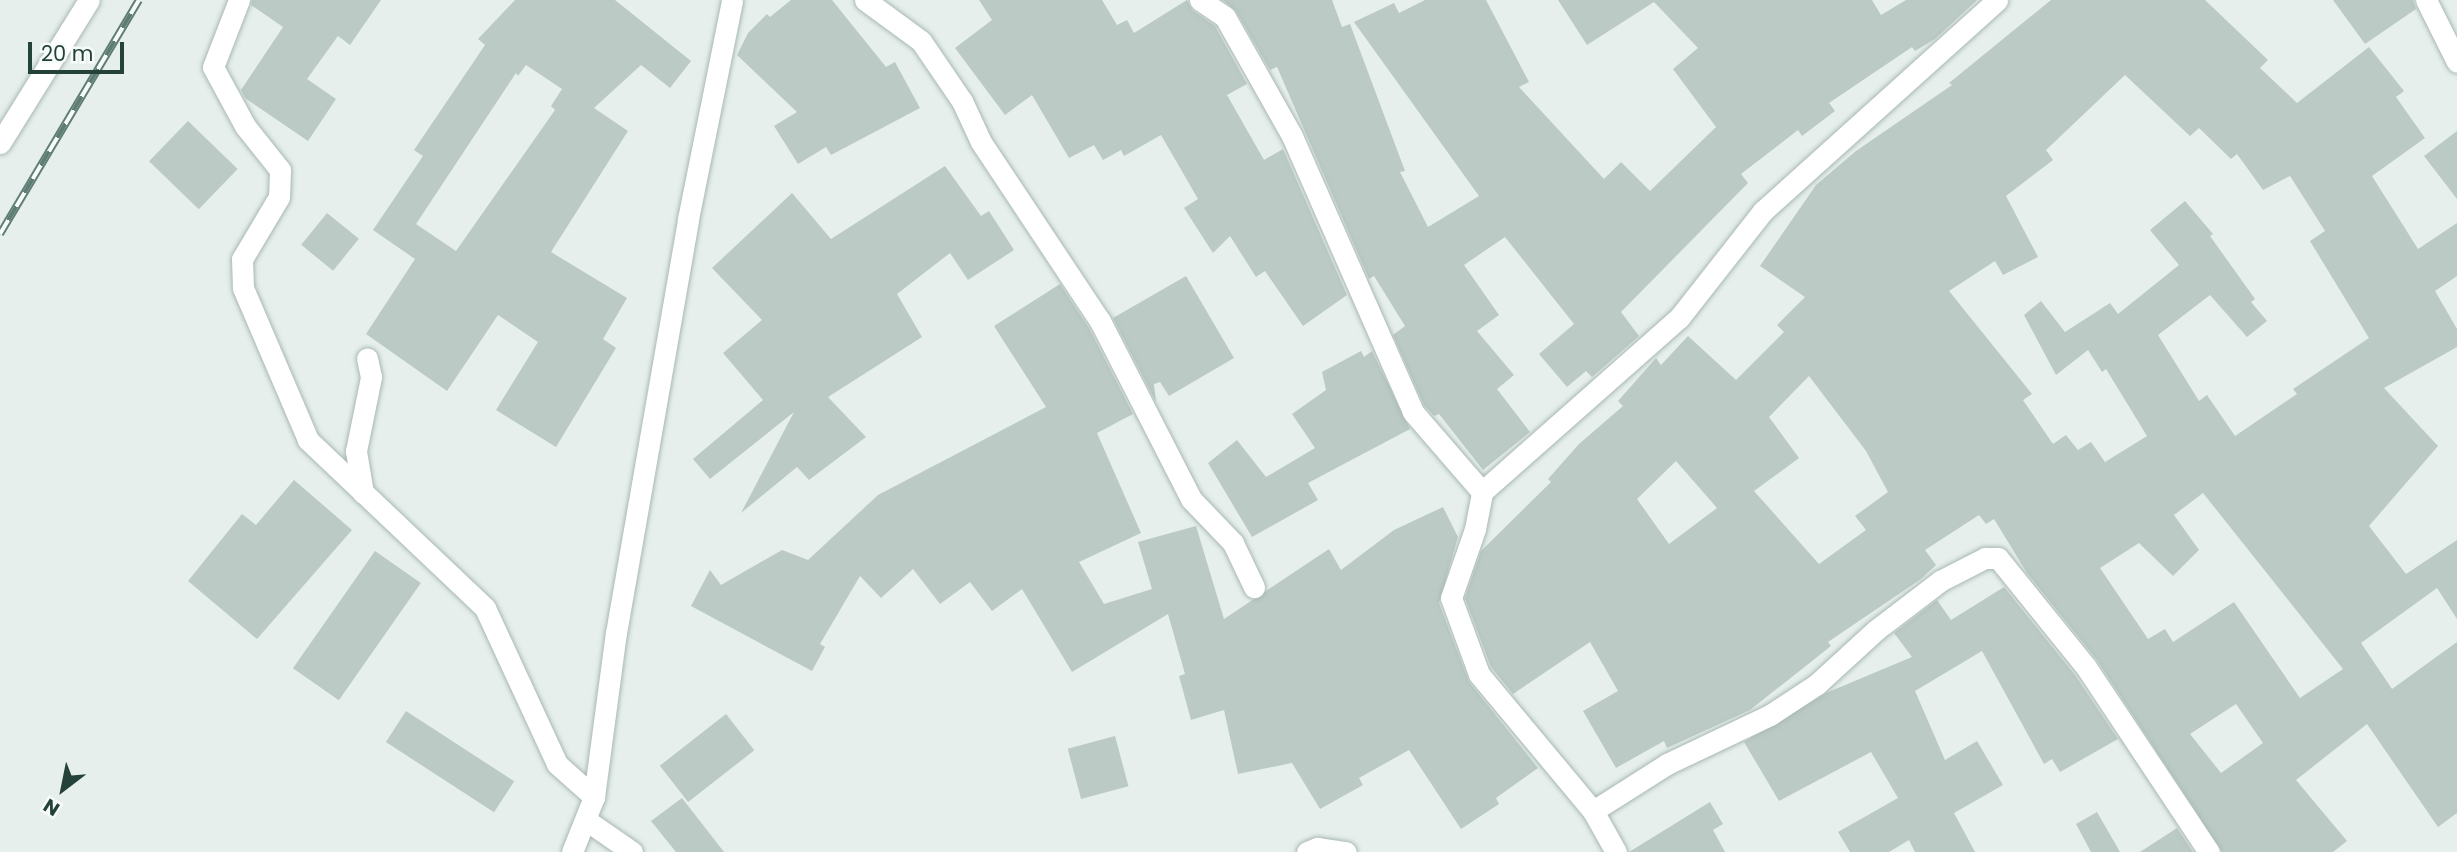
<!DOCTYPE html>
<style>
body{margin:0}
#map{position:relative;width:2457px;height:852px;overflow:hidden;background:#e6efeb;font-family:Poppins,sans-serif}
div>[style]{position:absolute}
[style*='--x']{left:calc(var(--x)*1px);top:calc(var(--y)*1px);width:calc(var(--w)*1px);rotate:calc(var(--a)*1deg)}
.building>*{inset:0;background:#bbcac4;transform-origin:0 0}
.roads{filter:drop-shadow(0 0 2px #a8b8b2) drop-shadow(0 0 2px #a8b8b2)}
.minor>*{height:21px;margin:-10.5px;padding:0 10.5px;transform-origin:10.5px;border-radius:10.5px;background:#fff}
.rail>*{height:8px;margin-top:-4px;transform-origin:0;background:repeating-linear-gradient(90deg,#f7fbf9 0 16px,#5f7d75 0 32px);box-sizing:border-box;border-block:2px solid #5f7d75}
span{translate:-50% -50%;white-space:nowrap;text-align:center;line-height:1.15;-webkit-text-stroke:7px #f7fbf9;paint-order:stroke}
.north{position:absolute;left:28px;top:754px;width:70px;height:70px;-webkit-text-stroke:5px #f7fbf9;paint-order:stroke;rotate:212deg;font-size:19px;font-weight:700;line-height:28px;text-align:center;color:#24423a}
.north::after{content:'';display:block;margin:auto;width:24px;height:32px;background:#24423a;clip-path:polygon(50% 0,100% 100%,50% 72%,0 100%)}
.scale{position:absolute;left:28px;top:42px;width:96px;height:32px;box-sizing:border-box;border:4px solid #24423a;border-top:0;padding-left:9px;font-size:21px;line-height:24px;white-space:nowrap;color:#24423a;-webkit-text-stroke:5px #f7fbf9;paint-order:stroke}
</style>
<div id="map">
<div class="building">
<div style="clip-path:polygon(252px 0,381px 0,350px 45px,338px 36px,307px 79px,336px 99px,308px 141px,245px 98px,241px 90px,283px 27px,251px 5px)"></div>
<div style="clip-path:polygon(evenodd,515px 0,615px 0,691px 61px,670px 88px,641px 65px,594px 108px,628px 131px,551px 252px,627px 298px,603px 339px,616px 348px,556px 447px,496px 410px,538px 342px,498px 315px,447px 391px,366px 334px,415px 259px,373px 230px,423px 156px,414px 150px,485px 45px,478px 39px,515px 0,526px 65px,562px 89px,551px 106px,555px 110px,456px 251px,416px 224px,516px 73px,518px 76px,526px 65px)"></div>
<div style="clip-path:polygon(791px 0,832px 0,886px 67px,895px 62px,920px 108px,831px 155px,826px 147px,798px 164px,774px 126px,797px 112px,737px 55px,748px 33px,767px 14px,770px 17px)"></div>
<div style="clip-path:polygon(979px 0,1102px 0,1117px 25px,1127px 20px,1134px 33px,1187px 0,1192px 10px,1215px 26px,1247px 84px,1227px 95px,1264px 160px,1283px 149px,1347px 295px,1303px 326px,1265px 271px,1256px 277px,1230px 236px,1213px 253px,1184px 208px,1198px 199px,1161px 135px,1124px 156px,1121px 150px,1103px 160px,1094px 145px,1069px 158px,1032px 95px,1005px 115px,955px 48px,992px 20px)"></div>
<div style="clip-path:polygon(1223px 0,1332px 0,1342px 27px,1350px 24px,1405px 171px,1400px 172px,1428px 227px,1479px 196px,1354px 22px,1394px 3px,1399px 13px,1425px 0,1486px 0,1529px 82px,1519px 87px,1604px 179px,1621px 162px,1650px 191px,1716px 127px,1673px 69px,1698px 48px,1654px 2px,1587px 45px,1558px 0,1872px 0,1881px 15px,1906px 0,1977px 0,1935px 39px,1915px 51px,1912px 47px,1829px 103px,1835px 111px,1802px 136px,1798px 130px,1741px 174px,1748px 183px,1621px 312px,1639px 336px,1592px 377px,1586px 371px,1567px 387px,1539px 354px,1574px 324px,1505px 237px,1464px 265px,1499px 315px,1477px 331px,1514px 375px,1497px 389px,1530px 432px,1483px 470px,1439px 414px,1434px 416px,1424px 405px,1393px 335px,1405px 326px,1374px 276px,1369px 279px,1277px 67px,1270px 70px,1236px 11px)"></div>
<div style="clip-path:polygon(evenodd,2051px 0,2205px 0,2268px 60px,2260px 68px,2297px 103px,2369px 47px,2404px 91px,2396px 97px,2425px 138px,2372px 176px,2418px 249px,2457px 223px,2457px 276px,2435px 291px,2457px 329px,2457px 347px,2384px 388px,2438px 446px,2369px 526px,2406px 574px,2457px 540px,2457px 619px,2437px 588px,2361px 643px,2392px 689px,2457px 642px,2457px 813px,2438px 827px,2367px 724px,2296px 780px,2347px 841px,2333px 852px,2222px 852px,2097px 660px,2027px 573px,1994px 519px,1986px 524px,1979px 515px,1925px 550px,1936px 565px,1921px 579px,1828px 642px,1831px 646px,1750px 710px,1667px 748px,1664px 741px,1616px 768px,1583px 711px,1618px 691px,1590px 642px,1513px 694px,1491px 667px,1465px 598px,1481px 551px,1551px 482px,1548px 479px,1579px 444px,1623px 406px,1618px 401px,1656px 358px,1661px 365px,1688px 336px,1736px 380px,1784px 332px,1777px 325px,1805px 297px,1760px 266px,1816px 185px,1856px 151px,1952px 85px,1949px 83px,2051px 0,2125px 75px,2190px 136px,2199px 128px,2231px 159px,2237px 154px,2263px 190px,2290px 176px,2325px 231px,2310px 241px,2369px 338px,2293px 389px,2297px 394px,2235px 436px,2207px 395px,2199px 401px,2158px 335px,2210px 295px,2247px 337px,2267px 321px,2251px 302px,2255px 299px,2210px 236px,2213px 234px,2185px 201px,2150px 230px,2179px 265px,2118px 314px,2110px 303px,2065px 332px,2041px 301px,2024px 315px,2056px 375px,2088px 350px,2102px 372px,2106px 369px,2147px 436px,2105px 462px,2091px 442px,2078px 450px,2066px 435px,2053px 444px,2023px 400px,2032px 394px,1949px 291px,1995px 261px,2003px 275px,2038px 257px,2006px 196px,2053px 160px,2046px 150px,2125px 75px,2051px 0,1809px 376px,1866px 451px,1888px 492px,1855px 516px,1866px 530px,1819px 564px,1754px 491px,1799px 458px,1769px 417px,1809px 376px,2051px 0,1676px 461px,1717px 508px,1669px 544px,1637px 499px,1676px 461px,2051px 0,2203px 493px,2343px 669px,2300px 698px,2234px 602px,2173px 642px,2165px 629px,2148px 639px,2100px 568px,2139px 543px,2173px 576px,2199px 550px,2174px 515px,2203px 493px,2051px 0,2236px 704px,2263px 743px,2221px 773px,2190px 734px,2236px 704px)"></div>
<div style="clip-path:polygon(2333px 0,2413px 0,2416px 9px,2365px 44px)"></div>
<div style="left:188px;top:121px;width:69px;height:56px;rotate:44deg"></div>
<div style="clip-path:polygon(2457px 131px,2457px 199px,2424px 156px)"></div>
<div style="clip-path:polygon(945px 166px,981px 216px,989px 211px,1014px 250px,968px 280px,950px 253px,897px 294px,922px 337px,828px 397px,866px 437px,809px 480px,797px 467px,741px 513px,794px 412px,710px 479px,693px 459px,763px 400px,723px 353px,762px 320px,712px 268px,792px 193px,831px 239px)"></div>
<div style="left:327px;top:213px;width:41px;height:41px;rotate:39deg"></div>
<div style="clip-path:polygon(1186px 276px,1234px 358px,1169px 396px,1160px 382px,1154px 384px,1156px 402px,1113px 318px)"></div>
<div style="clip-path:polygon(1060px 284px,1089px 328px,1133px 414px,1097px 433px,1141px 533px,1079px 562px,1104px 604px,1152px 589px,1138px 542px,1196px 526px,1224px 619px,1329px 549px,1341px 570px,1394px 530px,1443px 507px,1458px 537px,1439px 603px,1469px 682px,1538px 768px,1496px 798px,1499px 804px,1461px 829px,1409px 750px,1359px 778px,1363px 785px,1320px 809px,1292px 763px,1238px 774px,1224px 710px,1191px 720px,1179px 676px,1185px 674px,1168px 614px,1072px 672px,1022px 589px,992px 611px,970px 582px,940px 604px,913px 569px,881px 598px,860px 576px,820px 644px,825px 647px,812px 671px,691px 606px,710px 570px,721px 585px,782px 550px,808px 560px,878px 495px,1046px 407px,994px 326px)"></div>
<div style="clip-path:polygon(1361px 351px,1364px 357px,1372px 351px,1410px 429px,1308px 483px,1318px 500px,1252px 537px,1208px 463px,1237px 440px,1266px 477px,1315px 448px,1292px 414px,1326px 390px,1322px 372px)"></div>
<div style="clip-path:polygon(294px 480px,352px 530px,257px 639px,188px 581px,242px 514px,256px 525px)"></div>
<div style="left:375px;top:551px;width:56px;height:143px;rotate:35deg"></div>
<div style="clip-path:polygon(2004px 587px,2075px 675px,2118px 739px,2060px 772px,2052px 759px,2044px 764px,1982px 651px,1915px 691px,1945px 760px,1977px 741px,2003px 785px,1954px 813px,1975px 852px,1915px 852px,1909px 840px,1889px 852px,1850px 852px,1838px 832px,1898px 798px,1871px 752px,1779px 801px,1744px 742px,1826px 693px,1912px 657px,1894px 633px,1937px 600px,1951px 620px)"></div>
<div style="left:406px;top:711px;width:129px;height:37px;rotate:33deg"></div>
<div style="left:726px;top:714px;width:46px;height:84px;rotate:52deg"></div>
<div style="left:1115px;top:736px;width:52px;height:49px;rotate:75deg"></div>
<div style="clip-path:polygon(682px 798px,724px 852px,676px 852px,651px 821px)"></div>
<div style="clip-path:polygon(1710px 802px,1723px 824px,1713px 830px,1725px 852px,1629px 852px)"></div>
<div style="clip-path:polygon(2097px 812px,2120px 852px,2091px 852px,2076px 824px)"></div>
<div style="clip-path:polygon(2177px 828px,2193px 852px,2140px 852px)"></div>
</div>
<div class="roads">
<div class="minor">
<div style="--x:239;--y:0;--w:72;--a:111.2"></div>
<div style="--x:213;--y:67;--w:67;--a:61.5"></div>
<div style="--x:245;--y:126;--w:56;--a:51.5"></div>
<div style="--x:280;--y:170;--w:27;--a:92"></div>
<div style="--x:279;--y:197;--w:72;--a:120.8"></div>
<div style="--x:242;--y:259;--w:29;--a:88"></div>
<div style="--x:243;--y:288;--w:165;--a:66.8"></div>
<div style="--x:308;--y:440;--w:244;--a:43.5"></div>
<div style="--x:485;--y:608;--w:172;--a:65.2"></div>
<div style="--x:557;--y:764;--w:50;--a:41.7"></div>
<div style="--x:865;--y:0;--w:69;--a:36.2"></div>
<div style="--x:921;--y:41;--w:73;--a:55.7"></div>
<div style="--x:962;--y:101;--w:45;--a:65.1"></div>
<div style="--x:981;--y:142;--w:215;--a:56.4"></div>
<div style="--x:1100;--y:321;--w:200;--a:62.9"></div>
<div style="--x:1191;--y:499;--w:61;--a:46.3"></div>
<div style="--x:1233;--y:543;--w:49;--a:64.5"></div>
<div style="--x:1200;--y:0;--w:30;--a:34"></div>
<div style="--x:1225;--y:17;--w:137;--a:60.6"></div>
<div style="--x:1292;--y:136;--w:301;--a:66.3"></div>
<div style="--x:1413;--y:412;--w:106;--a:49.2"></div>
<div style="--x:2426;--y:0;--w:69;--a:63.4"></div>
<div style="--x:0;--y:143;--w:168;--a:-58.1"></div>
<div style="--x:363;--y:493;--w:43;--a:-99.5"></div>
<div style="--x:356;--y:451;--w:76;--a:-78.5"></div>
<div style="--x:371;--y:377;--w:19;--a:-102"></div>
<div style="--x:1593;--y:811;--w:88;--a:-32.4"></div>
<div style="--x:1667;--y:764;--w:114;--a:-25.4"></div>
<div style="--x:1770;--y:715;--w:56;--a:-33.4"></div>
<div style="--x:1817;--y:684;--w:80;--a:-42.5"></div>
<div style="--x:1876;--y:630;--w:81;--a:-37.4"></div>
<div style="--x:1940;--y:581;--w:51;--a:-27.1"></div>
<div style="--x:1985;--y:558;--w:13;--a:0"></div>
<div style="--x:1998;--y:558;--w:140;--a:51.1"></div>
<div style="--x:2086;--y:667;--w:222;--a:56.4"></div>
<div style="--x:586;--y:820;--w:56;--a:34.8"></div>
<div style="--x:572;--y:852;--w:59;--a:-68.2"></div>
<div style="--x:594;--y:797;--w:165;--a:-82.4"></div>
<div style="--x:616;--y:633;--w:420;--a:-80.1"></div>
<div style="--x:688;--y:219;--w:223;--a:-78.6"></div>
<div style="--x:1307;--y:852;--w:11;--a:-22"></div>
<div style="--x:1317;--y:848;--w:29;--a:8"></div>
<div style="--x:1616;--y:852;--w:47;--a:-119.3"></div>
<div style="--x:1593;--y:811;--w:178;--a:-129.8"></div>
<div style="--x:1479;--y:674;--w:81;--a:-110.2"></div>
<div style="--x:1451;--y:598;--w:73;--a:-70.8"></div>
<div style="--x:1475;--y:529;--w:38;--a:-79"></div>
<div style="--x:1482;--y:492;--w:263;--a:-41.5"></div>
<div style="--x:1679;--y:318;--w:136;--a:-51.9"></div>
<div style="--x:1763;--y:211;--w:315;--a:-42"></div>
</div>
</div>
<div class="rail">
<div style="--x:0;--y:234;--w:272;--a:-59.3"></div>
</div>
<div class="north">N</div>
<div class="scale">20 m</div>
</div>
